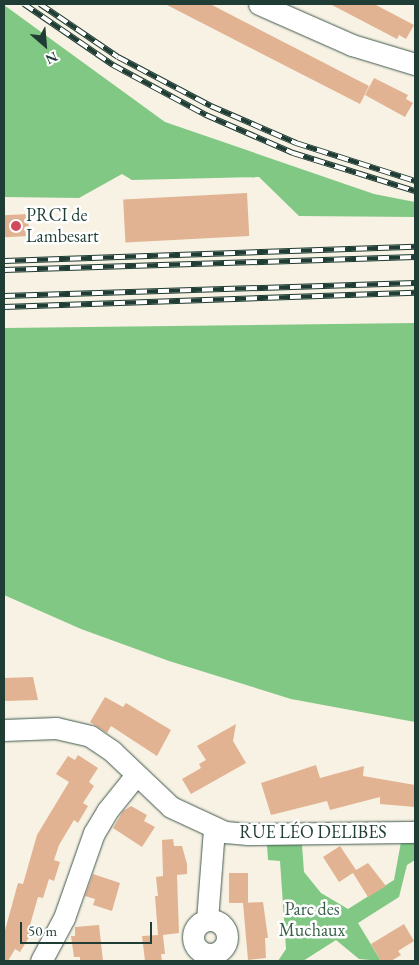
<!DOCTYPE html>
<meta charset="utf-8">
<style>
body{margin:0}
#map{position:relative;width:419px;height:965px;overflow:hidden;background:#f7f2e3;font-family:"EB Garamond",serif}
div>[style]{position:absolute}
[style*='--x']{left:calc(var(--x)*1px);top:calc(var(--y)*1px);width:calc(var(--w)*1px);rotate:calc(var(--a)*1deg)}
.green>*{inset:0;background:#81c884}
.building>*{inset:0;background:#e2b393;transform-origin:0 0}
.roads{filter:drop-shadow(0 0 1px #3f584e) drop-shadow(0 0 1px #3f584e)}
.minor>*{height:21px;margin:-10.5px;padding:0 10.5px;transform-origin:10.5px;border-radius:10.5px;background:#fff}
.minor>.ring{margin:-10.5px;padding:0;box-sizing:content-box;background:none;border:21px solid #fff;border-radius:50%}
.rail>*{height:5.5px;margin-top:-2.75px;transform-origin:0;background:repeating-linear-gradient(90deg,#fff 0 11px,#1f3d34 0 22px);box-sizing:border-box;border-block:1px solid #1f3d34}
.dots>*{width:14px;height:14px;translate:-50% -50%;box-sizing:border-box;border:2px solid #fff;border-radius:50%}
span{translate:-50% -50%;white-space:nowrap;text-align:center;line-height:1.15;-webkit-text-stroke:5px #fff;paint-order:stroke}
.poi-label{font-size:18px;color:#1f3d34}
.left{translate:0 -50%;text-align:left}
.street-label{font-size:18px;color:#1f3d34}
.park-label{font-size:18px;color:#386048}
.frame{position:absolute;inset:0;border:5px solid #1f3d34;pointer-events:none}
.north{position:absolute;left:20px;top:20px;width:50px;height:50px;-webkit-text-stroke:4px #fff;paint-order:stroke;rotate:153deg;font-size:14px;font-weight:700;line-height:20px;text-align:center;color:#1f3d34}
.north::after{content:'';display:block;margin:auto;width:18px;height:22px;background:#1f3d34;clip-path:polygon(50% 0,100% 100%,50% 72%,0 100%)}
.scale{position:absolute;left:20px;top:922px;width:132px;height:22px;box-sizing:border-box;border:2px solid #1f3d34;border-top:0;padding-left:6px;font-size:15px;line-height:18px;white-space:nowrap;color:#1f3d34;-webkit-text-stroke:4px #fff;paint-order:stroke}
</style>
<div id="map">
<div class="green">
<div style="clip-path:polygon(4px 5px,165px 122px,374px 194px,415px 202px,415px 217px,299px 216px,259px 177px,132px 180px,122px 174px,79px 198px,4px 197px)"></div>
<div style="clip-path:polygon(415px 323px,415px 722px,291px 699px,169px 661px,81px 629px,4px 595px,4px 328px)"></div>
<div style="clip-path:polygon(401px 842px,415px 843px,415px 860px,407px 865px,399px 897px,358px 923px,381px 961px,359px 959px,336px 940px,303px 961px,278px 961px,286px 949px,280px 861px,268px 860px,267px 845px,302px 845px,304px 872px,321px 893px,348px 909px,394px 880px)"></div>
</div>
<div class="building">
<div style="clip-path:polygon(165px 4px,210px 4px,369px 86px,360px 104px)"></div>
<div style="clip-path:polygon(330px 4px,374px 4px,414px 25px,406px 39px,399px 35px,397px 39px)"></div>
<div style="clip-path:polygon(374px 78px,408px 95px,406px 99px,413px 103px,405px 117px,365px 95px)"></div>
<div style="left:247px;top:193px;width:43px;height:124px;rotate:87deg"></div>
<div style="left:28px;top:214px;width:22px;height:24px;rotate:87deg"></div>
<div style="clip-path:polygon(33px 677px,38px 700px,4px 701px,4px 678px)"></div>
<div style="clip-path:polygon(105px 697px,123px 707px,126px 703px,171px 730px,157px 756px,111px 726px,107px 733px,90px 722px)"></div>
<div style="clip-path:polygon(236px 724px,233px 741px,246px 763px,191px 794px,182px 779px,201px 768px,199px 764px,206px 760px,197px 746px)"></div>
<div style="clip-path:polygon(78px 755px,98px 768px,89px 782px,94px 786px,83px 803px,88px 806px,78px 823px,74px 820px,59px 845px,54px 860px,60px 862px,54px 881px,49px 879px,43px 898px,38px 897px,28px 932px,31px 934px,20px 952px,15px 949px,8px 961px,4px 961px,4px 934px,18px 883px,23px 884px,37px 835px,69px 782px,56px 774px,68px 756px,75px 760px)"></div>
<div style="clip-path:polygon(316px 765px,320px 778px,364px 766px,363px 776px,415px 785px,415px 807px,380px 804px,380px 797px,330px 810px,327px 801px,271px 815px,261px 783px)"></div>
<div style="clip-path:polygon(131px 806px,147px 815px,144px 821px,155px 827px,142px 847px,113px 828px,123px 811px)"></div>
<div style="clip-path:polygon(173px 839px,174px 846px,182px 846px,187px 864px,187px 874px,177px 875px,179px 933px,163px 935px,165px 954px,161px 954px,162px 961px,145px 961px,142px 936px,158px 935px,155px 896px,158px 896px,156px 877px,163px 876px,162px 840px)"></div>
<div style="clip-path:polygon(340px 846px,356px 870px,368px 863px,386px 886px,368px 897px,353px 873px,339px 882px,323px 857px)"></div>
<div style="left:229px;top:873px;width:19px;height:30px"></div>
<div style="clip-path:polygon(93px 874px,120px 883px,112px 911px,93px 905px,95px 899px,85px 896px)"></div>
<div style="clip-path:polygon(263px 902px,268px 938px,265px 938px,266px 958px,248px 960px,243px 903px)"></div>
<div style="clip-path:polygon(404px 924px,414px 941px,398px 951px,401px 955px,391px 961px,381px 961px,371px 944px)"></div>
<div style="clip-path:polygon(99px 925px,103px 961px,80px 961px,80px 957px,74px 957px,71px 936px,75px 936px,75px 927px)"></div>
</div>
<div class="roads">
<div class="minor">
<div style="--x:259;--y:4;--w:102;--a:23.8"></div>
<div style="--x:352;--y:45;--w:66;--a:16.8"></div>
<div style="--x:4;--y:730;--w:52;--a:-2.2"></div>
<div style="--x:56;--y:728;--w:35;--a:13"></div>
<div style="--x:90;--y:736;--w:27;--a:34"></div>
<div style="--x:112;--y:751;--w:81;--a:43.5"></div>
<div style="--x:171;--y:807;--w:60;--a:24.8"></div>
<div style="--x:225;--y:832;--w:23;--a:5"></div>
<div style="--x:248;--y:834;--w:167;--a:-0.7"></div>
<div style="--x:207;--y:920;--w:92;--a:-85.6"></div>
<div class="ring" style="left:193px;top:920px;width:13px;height:13px"></div>
<div style="--x:41;--y:961;--w:49;--a:-61.9"></div>
<div style="--x:64;--y:918;--w:90;--a:-70.6"></div>
<div style="--x:94;--y:833;--w:26;--a:-59"></div>
<div style="--x:107;--y:811;--w:46;--a:-51.1"></div>
</div>
</div>
<div class="rail">
<div style="--x:24;--y:4;--w:108;--a:34.4"></div>
<div style="--x:113;--y:65;--w:106;--a:28.3"></div>
<div style="--x:206;--y:115;--w:95;--a:23.6"></div>
<div style="--x:293;--y:153;--w:128;--a:17.3"></div>
<div style="--x:40;--y:4;--w:94;--a:34.2"></div>
<div style="--x:118;--y:57;--w:105;--a:27.8"></div>
<div style="--x:211;--y:106;--w:93;--a:23.5"></div>
<div style="--x:296;--y:143;--w:125;--a:17.7"></div>
<div style="--x:4;--y:261;--w:411;--a:-2"></div>
<div style="--x:4;--y:270;--w:411;--a:-1.8"></div>
<div style="--x:4;--y:296;--w:411;--a:-1.8"></div>
<div style="--x:4;--y:307;--w:411;--a:-2"></div>
</div>
<div class="dots">
<div style="left:16px;top:226px;background:#d1495b"></div>
</div>
<div class="poi-label">
<span class="left" style="left:26px;top:226px">PRCI de<br>Lambesart</span>
</div>
<div class="street-label">
<span style="left:313px;top:832px">RUE LÉO DELIBES</span>
</div>
<div class="park-label">
<span style="left:312px;top:920px">Parc des<br>Muchaux</span>
</div>
<div class="frame"></div>
<div class="north">N</div>
<div class="scale">50 m</div>
</div>
